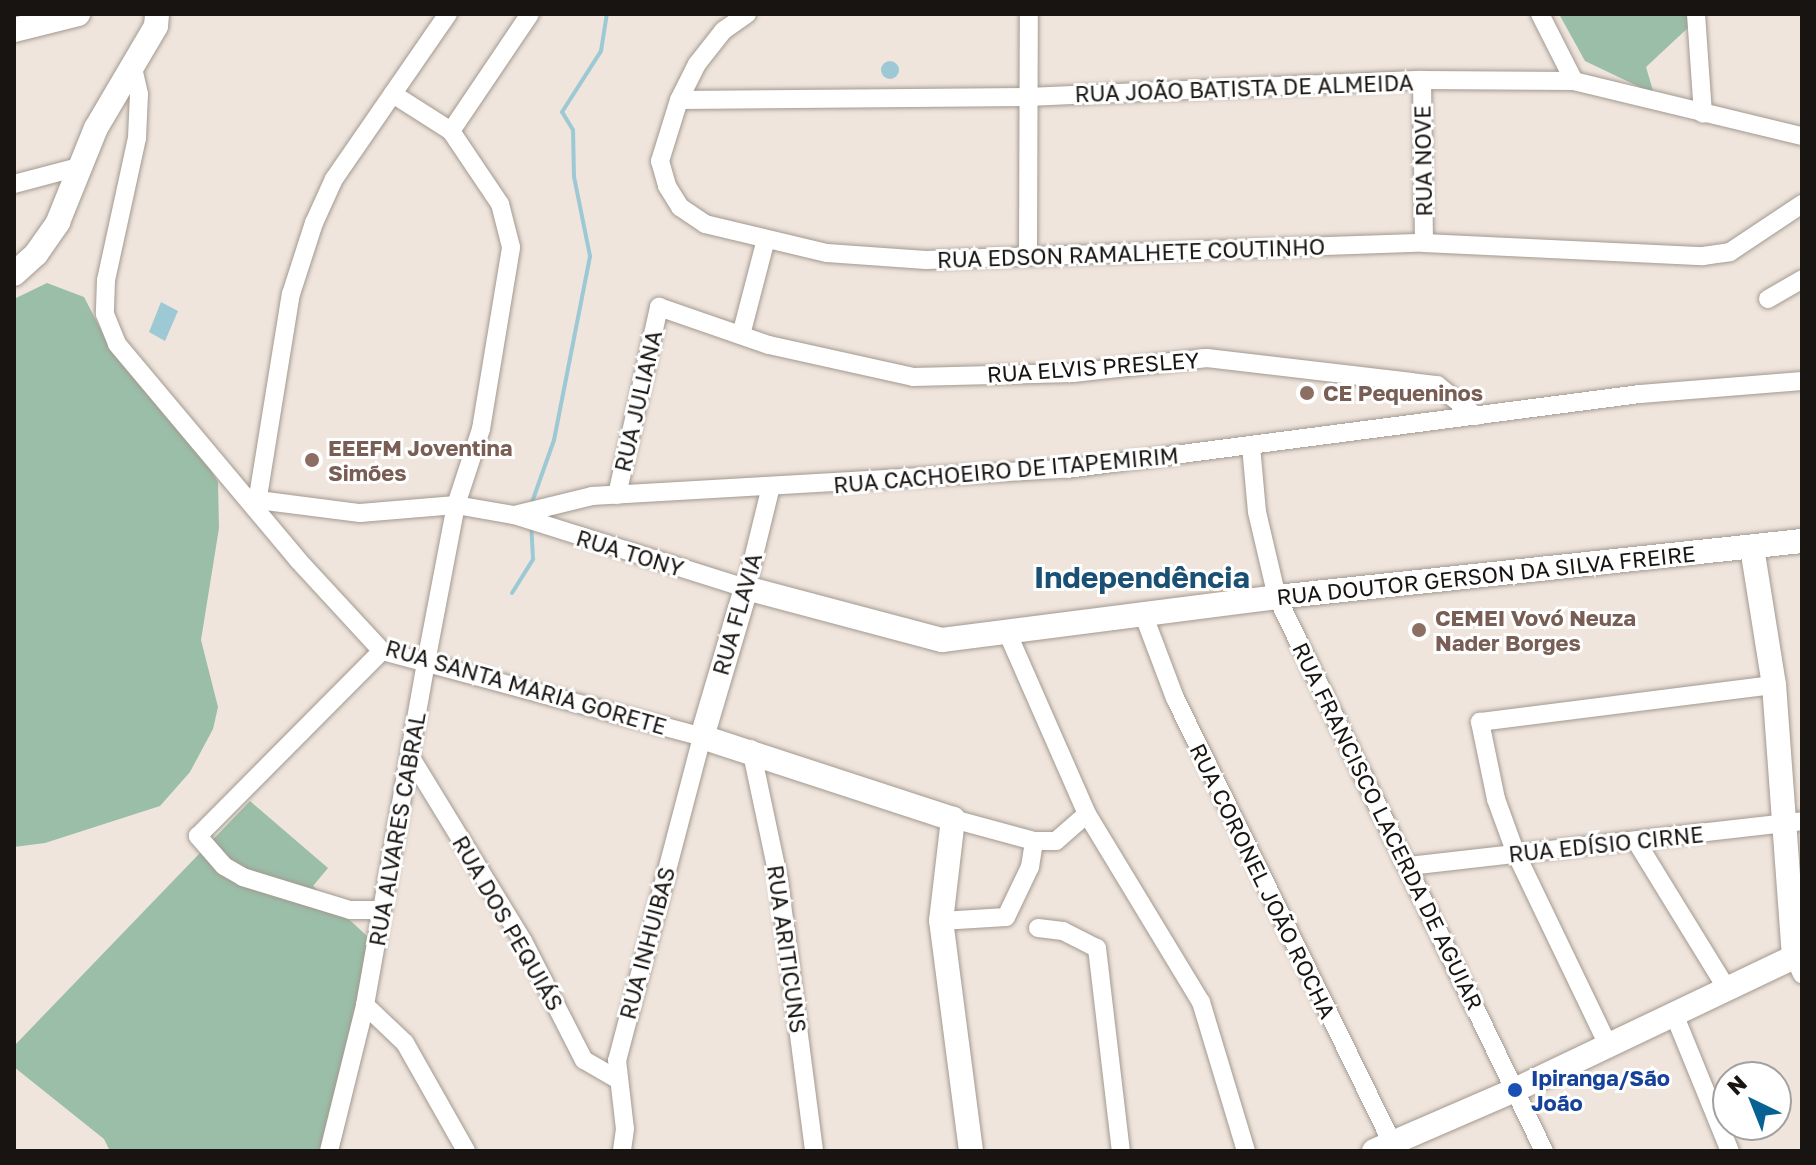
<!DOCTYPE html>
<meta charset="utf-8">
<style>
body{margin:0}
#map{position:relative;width:1816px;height:1165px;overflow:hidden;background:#efe5dc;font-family:"Golos Text",sans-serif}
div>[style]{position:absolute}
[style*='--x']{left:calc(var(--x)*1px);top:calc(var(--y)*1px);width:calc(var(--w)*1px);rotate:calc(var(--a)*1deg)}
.forest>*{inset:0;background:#9bbea8}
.water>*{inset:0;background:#9dc9d4}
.round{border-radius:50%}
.stream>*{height:4px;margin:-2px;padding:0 2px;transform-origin:2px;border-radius:2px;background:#9dc9d4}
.roads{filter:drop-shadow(0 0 2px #a29990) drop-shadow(0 0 2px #a29990)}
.street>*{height:18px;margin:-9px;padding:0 9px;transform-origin:9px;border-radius:9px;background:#fff}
.secondary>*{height:24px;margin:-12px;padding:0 12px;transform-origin:12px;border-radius:12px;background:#fff}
.dots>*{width:22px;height:22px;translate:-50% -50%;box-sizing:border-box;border:4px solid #fff;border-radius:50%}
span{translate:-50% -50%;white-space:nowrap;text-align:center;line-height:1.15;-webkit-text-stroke:6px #fff;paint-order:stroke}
.street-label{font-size:22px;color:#171411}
.education-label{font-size:22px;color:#785e54;font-weight:700}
.left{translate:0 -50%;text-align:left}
.transit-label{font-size:22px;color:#164399;font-weight:700}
.district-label{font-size:30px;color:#1a5073;font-weight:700}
.frame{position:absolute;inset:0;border:16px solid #171411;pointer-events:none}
.north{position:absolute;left:1712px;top:1061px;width:80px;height:80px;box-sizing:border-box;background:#fff;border:2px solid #a2a1a0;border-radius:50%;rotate:317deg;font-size:22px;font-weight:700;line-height:32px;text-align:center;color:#171411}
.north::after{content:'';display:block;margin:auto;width:28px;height:36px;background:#056292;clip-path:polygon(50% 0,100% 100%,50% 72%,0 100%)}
</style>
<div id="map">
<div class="forest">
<div style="clip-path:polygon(1559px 14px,1690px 14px,1691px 25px,1646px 67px,1654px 94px,1585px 61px)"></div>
<div style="clip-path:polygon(47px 283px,84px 297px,113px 353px,187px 431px,218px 482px,219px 528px,201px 640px,218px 707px,213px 729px,190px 772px,160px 806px,45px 843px,14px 847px,14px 299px)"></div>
<div style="clip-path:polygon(250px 801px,328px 868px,313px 886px,381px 949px,339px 1151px,110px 1151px,104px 1139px,14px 1067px,14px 1046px)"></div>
</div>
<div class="water">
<div class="round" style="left:881px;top:61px;width:18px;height:18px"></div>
<div style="clip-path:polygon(161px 302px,178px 311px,165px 341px,149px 332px)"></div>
</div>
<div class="stream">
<div style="--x:531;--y:505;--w:69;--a:-70.5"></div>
<div style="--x:554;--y:440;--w:187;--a:-78.9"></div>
<div style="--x:590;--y:256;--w:81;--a:-101.4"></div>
<div style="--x:574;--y:177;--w:47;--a:-91.2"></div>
<div style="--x:573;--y:130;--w:21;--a:-121"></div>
<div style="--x:562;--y:112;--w:72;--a:-57.4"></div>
<div style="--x:601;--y:51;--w:37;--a:-81"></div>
<div style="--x:512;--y:593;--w:40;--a:-58"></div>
<div style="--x:533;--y:559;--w:33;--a:-93"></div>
</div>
<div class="roads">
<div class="street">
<div style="--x:747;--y:14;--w:29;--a:145"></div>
<div style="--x:723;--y:31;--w:42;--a:128.2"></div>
<div style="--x:697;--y:64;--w:40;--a:116.6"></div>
<div style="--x:679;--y:100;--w:64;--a:107.3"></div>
<div style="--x:660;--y:161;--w:26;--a:74"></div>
<div style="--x:667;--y:186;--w:25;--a:58"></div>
<div style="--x:680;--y:207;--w:30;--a:34"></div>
<div style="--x:705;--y:224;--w:125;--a:13.4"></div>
<div style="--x:827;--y:253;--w:99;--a:4"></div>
<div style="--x:926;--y:260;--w:498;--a:-2"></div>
<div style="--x:1424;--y:243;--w:279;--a:2.7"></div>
<div style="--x:1703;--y:256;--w:27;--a:-8"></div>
<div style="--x:1730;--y:252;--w:87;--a:-33.7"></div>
<div style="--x:1540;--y:14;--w:75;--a:63.1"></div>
<div style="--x:1696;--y:14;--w:100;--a:86"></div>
<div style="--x:133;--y:68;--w:27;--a:77"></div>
<div style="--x:139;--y:94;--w:44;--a:92.6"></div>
<div style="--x:137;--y:138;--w:145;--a:102.3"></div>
<div style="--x:106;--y:280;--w:34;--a:92"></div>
<div style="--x:105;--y:314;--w:32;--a:68"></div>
<div style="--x:117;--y:344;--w:282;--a:50"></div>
<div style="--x:298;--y:560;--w:124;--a:47.3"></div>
<div style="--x:382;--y:651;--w:331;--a:15"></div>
<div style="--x:702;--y:737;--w:334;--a:104.7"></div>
<div style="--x:617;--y:1060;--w:69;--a:83.4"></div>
<div style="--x:625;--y:1129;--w:22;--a:98"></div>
<div style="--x:1422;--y:80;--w:163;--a:89.3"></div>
<div style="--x:679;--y:100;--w:348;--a:-0.5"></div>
<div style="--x:1027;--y:97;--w:395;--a:-2.5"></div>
<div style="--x:1422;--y:80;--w:152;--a:0.4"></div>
<div style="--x:1574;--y:81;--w:235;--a:13.6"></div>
<div style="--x:451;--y:131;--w:141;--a:-56"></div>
<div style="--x:14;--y:184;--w:70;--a:-14.8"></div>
<div style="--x:1028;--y:256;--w:242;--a:-89.8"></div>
<div style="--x:1768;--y:299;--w:39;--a:-30"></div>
<div style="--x:741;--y:335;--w:99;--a:-75.4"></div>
<div style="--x:1251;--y:446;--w:66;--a:84.8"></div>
<div style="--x:1257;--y:512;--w:87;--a:76.8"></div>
<div style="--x:1277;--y:597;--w:615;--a:64.27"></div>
<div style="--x:617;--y:495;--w:193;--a:-77.4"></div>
<div style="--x:659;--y:307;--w:116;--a:19.1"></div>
<div style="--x:769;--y:345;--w:148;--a:12.5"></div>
<div style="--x:913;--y:377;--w:160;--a:-1.4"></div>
<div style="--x:1073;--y:373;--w:135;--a:-6.4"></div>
<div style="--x:1207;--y:358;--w:232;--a:6.7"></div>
<div style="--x:1437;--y:385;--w:50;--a:38.5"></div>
<div style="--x:258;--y:500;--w:103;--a:7.3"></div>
<div style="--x:360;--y:513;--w:96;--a:-4.8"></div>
<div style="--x:456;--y:505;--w:59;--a:9.8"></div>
<div style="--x:514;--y:515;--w:80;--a:-13.7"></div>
<div style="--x:592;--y:496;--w:476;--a:-3.3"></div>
<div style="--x:1067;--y:469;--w:578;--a:-7.46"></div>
<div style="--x:1640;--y:394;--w:163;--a:-4.6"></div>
<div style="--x:256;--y:509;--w:218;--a:-80.8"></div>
<div style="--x:291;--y:294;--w:75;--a:-72.1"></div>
<div style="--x:314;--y:223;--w:48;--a:-65.6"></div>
<div style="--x:334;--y:179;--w:201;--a:-55.4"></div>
<div style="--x:514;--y:515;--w:243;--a:17.5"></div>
<div style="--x:746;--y:588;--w:101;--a:-76.2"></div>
<div style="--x:1144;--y:616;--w:88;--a:69.3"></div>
<div style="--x:1175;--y:698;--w:504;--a:63.99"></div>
<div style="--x:1008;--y:634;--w:197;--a:66.3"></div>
<div style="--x:1087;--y:814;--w:220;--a:58.8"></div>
<div style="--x:1201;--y:1002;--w:156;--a:73.2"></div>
<div style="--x:751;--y:749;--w:135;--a:78"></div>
<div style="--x:779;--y:881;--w:272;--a:82.6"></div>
<div style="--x:410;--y:756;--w:217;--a:58.6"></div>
<div style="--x:523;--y:941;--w:134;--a:62.9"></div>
<div style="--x:584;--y:1060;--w:36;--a:30"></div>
<div style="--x:953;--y:819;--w:84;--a:15.2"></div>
<div style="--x:1034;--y:841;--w:22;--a:0"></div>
<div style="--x:1056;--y:841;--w:41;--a:-41.1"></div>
<div style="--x:1636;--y:841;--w:174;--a:58.4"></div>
<div style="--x:1409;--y:866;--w:396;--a:-6.5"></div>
<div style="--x:381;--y:910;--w:31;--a:180"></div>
<div style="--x:350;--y:910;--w:112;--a:-162.9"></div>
<div style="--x:243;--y:877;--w:22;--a:-150"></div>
<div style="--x:224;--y:866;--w:40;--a:-131"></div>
<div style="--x:198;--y:836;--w:261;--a:-45.2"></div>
<div style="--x:941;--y:921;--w:65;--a:-3.5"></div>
<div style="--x:1006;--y:917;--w:55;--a:-64.4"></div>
<div style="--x:1030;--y:867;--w:26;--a:-81"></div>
<div style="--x:1038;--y:928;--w:25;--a:7"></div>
<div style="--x:1063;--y:931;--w:38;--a:27"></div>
<div style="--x:1097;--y:948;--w:204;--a:83.3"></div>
<div style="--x:1802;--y:955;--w:8;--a:166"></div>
<div style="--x:1794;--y:957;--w:19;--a:65"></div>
<div style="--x:365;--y:1005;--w:55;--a:43.5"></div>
<div style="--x:405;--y:1043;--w:124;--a:60.5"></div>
<div style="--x:1674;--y:1014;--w:148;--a:67.8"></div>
<div style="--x:1608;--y:1045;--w:212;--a:-115.7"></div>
<div style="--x:1516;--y:854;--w:59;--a:-110"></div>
<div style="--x:1496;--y:799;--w:79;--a:-101.7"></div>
<div style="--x:1480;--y:722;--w:296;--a:-7.2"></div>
<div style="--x:329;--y:1151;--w:150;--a:-76.1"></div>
<div style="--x:365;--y:1005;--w:348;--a:-79.9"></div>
<div style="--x:426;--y:662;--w:160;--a:-79.2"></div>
<div style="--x:456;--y:505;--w:80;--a:-71.8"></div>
<div style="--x:481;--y:429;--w:184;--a:-80.6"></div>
<div style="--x:511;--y:247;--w:44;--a:-104.3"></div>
<div style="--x:500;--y:204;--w:88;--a:-123.9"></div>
<div style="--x:451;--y:131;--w:69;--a:-147.5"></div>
</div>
<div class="secondary">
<div style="--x:14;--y:30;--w:66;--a:-14"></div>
<div style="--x:14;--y:274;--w:30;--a:-42"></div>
<div style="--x:36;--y:254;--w:39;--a:-55"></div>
<div style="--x:58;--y:222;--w:101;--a:-68"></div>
<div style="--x:96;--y:128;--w:118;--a:-59.5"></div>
<div style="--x:156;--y:26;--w:12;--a:-85"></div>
<div style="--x:971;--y:1151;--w:232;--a:-97.4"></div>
<div style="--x:941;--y:921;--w:103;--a:-83.3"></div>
<div style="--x:953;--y:819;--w:264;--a:-161.9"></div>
<div style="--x:702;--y:737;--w:155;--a:-73.5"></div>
<div style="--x:746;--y:588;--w:203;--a:14.9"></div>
<div style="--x:942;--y:640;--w:338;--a:-7.3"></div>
<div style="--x:1277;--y:597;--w:528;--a:-6.09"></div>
<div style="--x:1374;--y:1151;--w:154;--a:-23.4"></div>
<div style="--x:1515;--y:1090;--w:309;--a:-25.5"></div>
<div style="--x:1794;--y:957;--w:273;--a:-94.2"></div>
<div style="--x:1774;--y:685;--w:140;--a:-99.1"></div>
</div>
</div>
<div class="dots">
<div style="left:1307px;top:393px;background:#8d6e63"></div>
<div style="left:312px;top:460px;background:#8d6e63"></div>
<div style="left:1419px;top:630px;background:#8d6e63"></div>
<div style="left:1515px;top:1090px;background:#1a4fb4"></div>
</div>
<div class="street-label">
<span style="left:1244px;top:88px;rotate:-2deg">RUA JOÃO BATISTA DE ALMEIDA</span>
<span style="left:1423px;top:161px;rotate:-91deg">RUA NOVE</span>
<span style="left:1131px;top:253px;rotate:-2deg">RUA EDSON RAMALHETE COUTINHO</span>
<span style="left:1093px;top:367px;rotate:-4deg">RUA ELVIS PRESLEY</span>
<span style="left:638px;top:401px;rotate:-77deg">RUA JULIANA</span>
<span style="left:1006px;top:470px;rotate:-5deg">RUA CACHOEIRO DE ITAPEMIRIM</span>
<span style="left:630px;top:553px;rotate:17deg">RUA TONY</span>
<span style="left:1486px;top:575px;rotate:-6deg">RUA DOUTOR GERSON DA SILVA FREIRE</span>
<span style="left:737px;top:614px;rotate:-74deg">RUA FLAVIA</span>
<span style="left:526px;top:687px;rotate:16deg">RUA SANTA MARIA GORETE</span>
<span style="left:1388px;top:826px;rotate:64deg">RUA FRANCISCO LACERDA DE AGUIAR</span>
<span style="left:397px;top:829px;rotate:-80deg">RUA ALVARES CABRAL</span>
<span style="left:1606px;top:844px;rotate:-6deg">RUA EDÍSIO CIRNE</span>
<span style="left:1263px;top:881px;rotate:64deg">RUA CORONEL JOÃO ROCHA</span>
<span style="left:508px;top:923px;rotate:60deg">RUA DOS PEQUIÁS</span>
<span style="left:647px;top:943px;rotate:-75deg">RUA INHUIBAS</span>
<span style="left:787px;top:949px;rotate:82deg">RUA ARITICUNS</span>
</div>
<div class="education-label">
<span class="left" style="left:1323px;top:393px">CE Pequeninos</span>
<span class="left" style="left:328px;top:460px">EEEFM Joventina<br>Simões</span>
<span class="left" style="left:1435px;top:630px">CEMEI Vovó Neuza<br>Nader Borges</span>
</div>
<div class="transit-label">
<span class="left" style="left:1531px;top:1090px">Ipiranga/São<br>João</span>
</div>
<div class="district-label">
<span style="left:1142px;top:577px">Independência</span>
</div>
<div class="frame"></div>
<div class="north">N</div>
</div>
